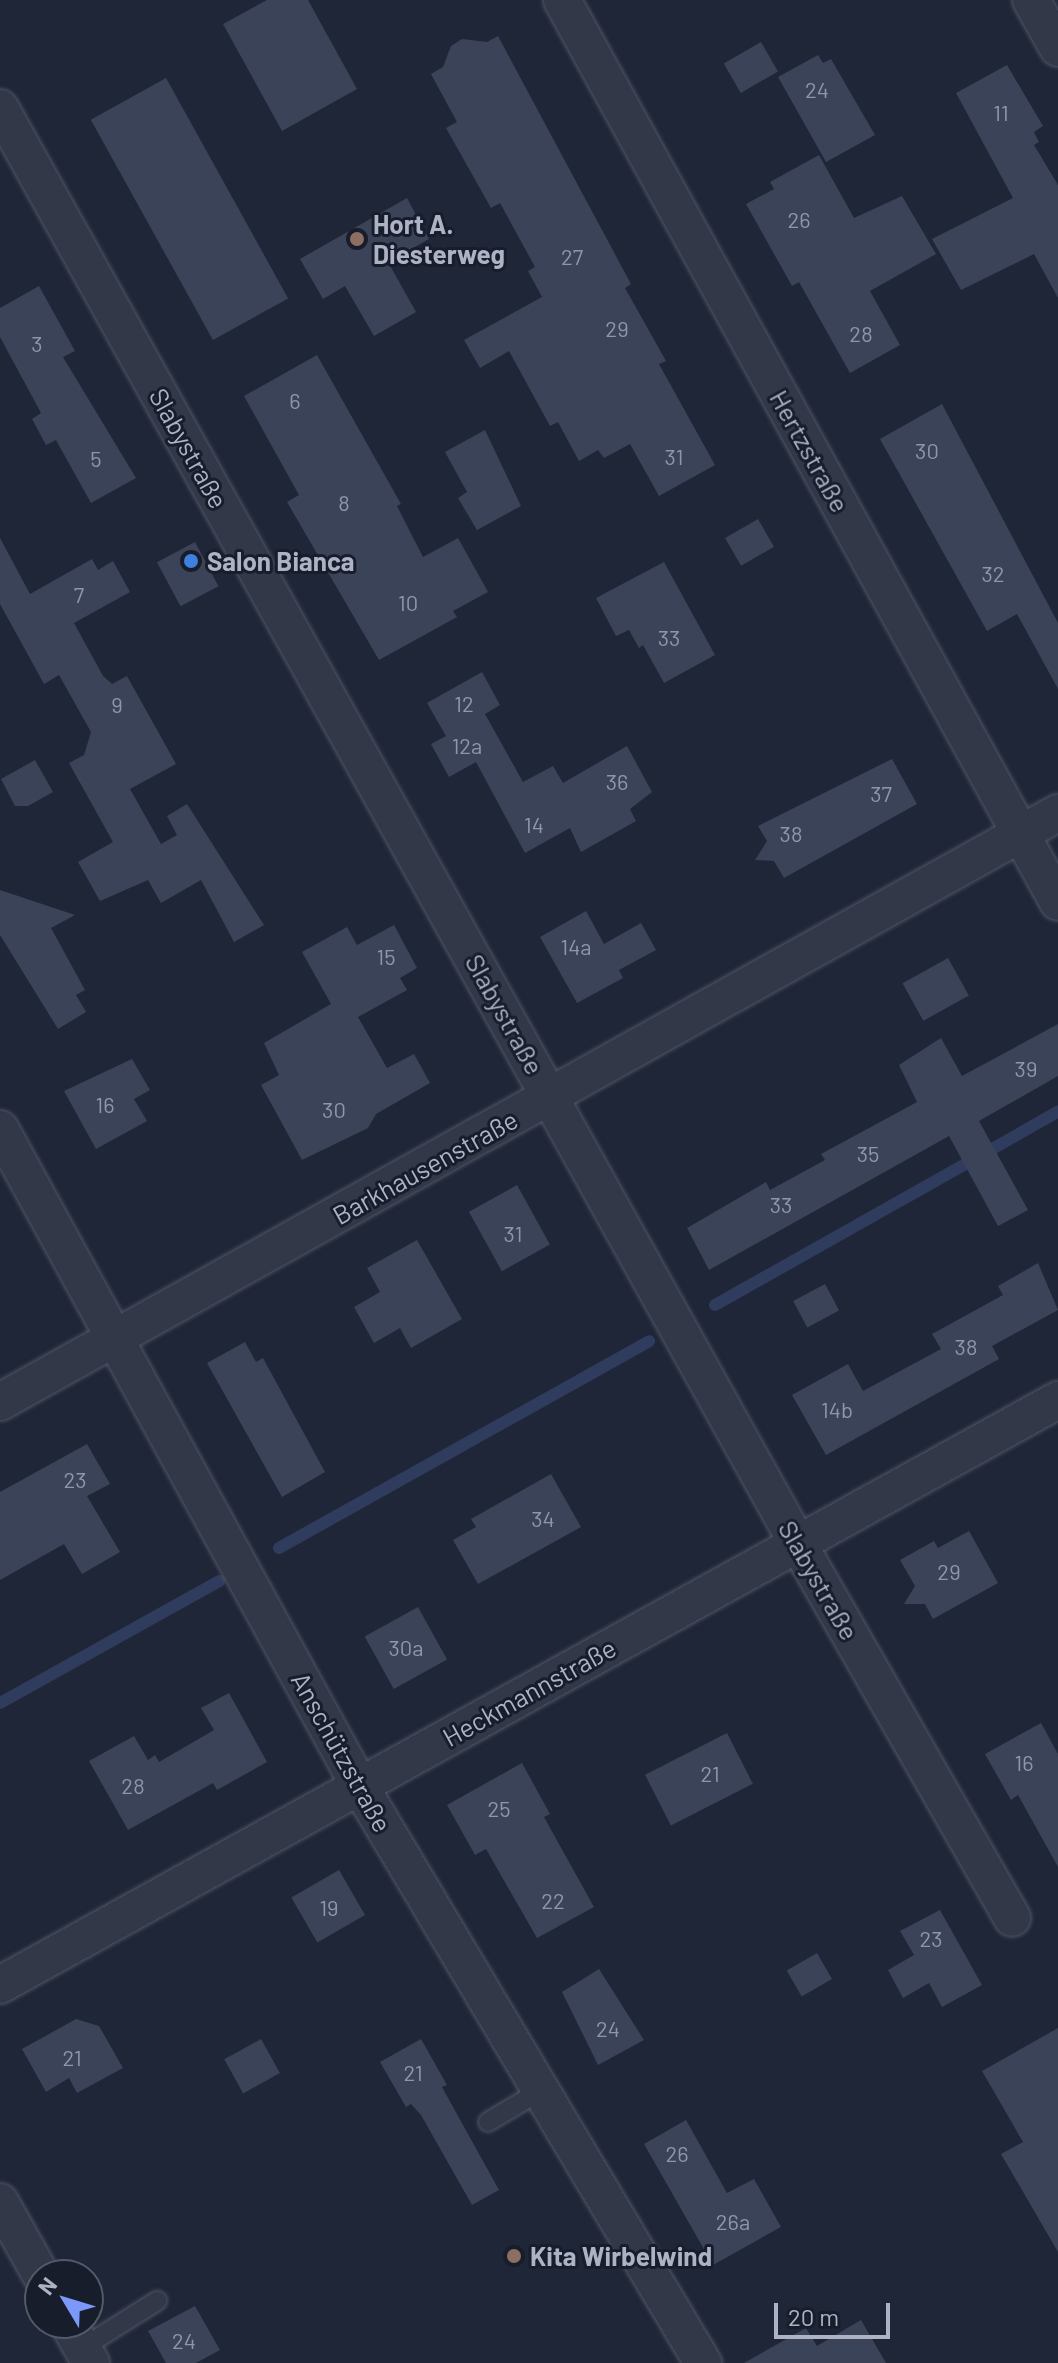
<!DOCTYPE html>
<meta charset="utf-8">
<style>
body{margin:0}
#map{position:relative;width:1058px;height:2363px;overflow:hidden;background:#1f2637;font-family:Barlow,sans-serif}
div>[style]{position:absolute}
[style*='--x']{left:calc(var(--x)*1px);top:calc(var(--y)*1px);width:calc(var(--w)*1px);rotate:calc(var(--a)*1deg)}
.stream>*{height:12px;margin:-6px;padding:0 6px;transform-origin:6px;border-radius:6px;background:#303c5d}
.building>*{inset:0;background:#3b4358;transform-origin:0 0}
.roads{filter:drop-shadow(0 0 2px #505566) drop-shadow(0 0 2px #505566)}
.service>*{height:18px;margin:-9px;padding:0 9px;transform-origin:9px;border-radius:9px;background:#333848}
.minor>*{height:36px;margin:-18px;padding:0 18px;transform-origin:18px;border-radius:18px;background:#333848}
.dots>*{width:22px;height:22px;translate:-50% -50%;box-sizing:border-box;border:4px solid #181d2c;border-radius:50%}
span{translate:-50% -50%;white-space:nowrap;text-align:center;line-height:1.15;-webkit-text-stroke:6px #181d2c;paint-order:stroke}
.number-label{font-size:22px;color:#9096aa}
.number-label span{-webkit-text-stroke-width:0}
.poi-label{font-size:26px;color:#adb2c5;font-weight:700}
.left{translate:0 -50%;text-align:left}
.street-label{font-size:26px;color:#adb2c5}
.north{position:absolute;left:24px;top:2259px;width:80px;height:80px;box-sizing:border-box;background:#181d2c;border:2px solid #545969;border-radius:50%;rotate:308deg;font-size:22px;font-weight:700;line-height:32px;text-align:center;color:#adb2c5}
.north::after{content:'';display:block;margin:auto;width:28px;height:36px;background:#7c99fa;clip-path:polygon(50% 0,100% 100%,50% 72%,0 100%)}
.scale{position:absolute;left:774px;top:2303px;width:116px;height:36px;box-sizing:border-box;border:4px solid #adb2c5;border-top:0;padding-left:10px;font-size:24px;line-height:28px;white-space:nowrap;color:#adb2c5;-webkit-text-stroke:6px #181d2c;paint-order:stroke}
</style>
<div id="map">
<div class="stream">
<div style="--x:715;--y:1305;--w:394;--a:-29.4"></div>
<div style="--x:279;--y:1548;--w:424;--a:-29.2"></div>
<div style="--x:0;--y:1703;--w:251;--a:-29.1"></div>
</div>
<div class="building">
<div style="clip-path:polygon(267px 0,308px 0,357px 89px,282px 131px,223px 24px)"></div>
<div style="clip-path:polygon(498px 36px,631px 284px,625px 288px,666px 361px,659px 364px,715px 465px,659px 496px,630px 444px,604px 458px,598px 450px,579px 461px,558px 422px,550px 426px,509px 351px,480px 368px,464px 340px,542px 297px,528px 271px,535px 267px,500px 203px,491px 208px,446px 128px,457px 122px,431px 74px,443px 67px,451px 46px,462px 39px,487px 42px)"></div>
<div style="left:761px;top:42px;width:34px;height:43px;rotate:60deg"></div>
<div style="clip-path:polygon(818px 55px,823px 63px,831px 59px,875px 135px,826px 162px,778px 77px)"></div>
<div style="clip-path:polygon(1007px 65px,1043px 126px,1034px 132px,1039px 142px,1034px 145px,1058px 185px,1058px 298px,1034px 254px,961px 290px,932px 239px,1013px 198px,956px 93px)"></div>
<div style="left:166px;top:78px;width:252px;height:86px;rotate:61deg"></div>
<div style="clip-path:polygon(819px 155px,854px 218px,902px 196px,936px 254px,870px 291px,900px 345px,850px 373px,799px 282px,792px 286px,746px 204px,774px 189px,770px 182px)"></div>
<div style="clip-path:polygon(407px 198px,429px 239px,388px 262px,416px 312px,374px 336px,345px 286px,323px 299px,300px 259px)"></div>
<div style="clip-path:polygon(39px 286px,75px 351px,63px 357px,136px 478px,91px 503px,56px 440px,46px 445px,32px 419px,41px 413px,0 337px,0 308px)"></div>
<div style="clip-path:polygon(317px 355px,401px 504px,397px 506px,423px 557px,458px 538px,488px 592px,453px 611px,457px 617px,379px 660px,287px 502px,299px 495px,244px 396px)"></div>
<div style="clip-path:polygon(942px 404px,1058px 623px,1058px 689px,1017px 614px,987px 631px,880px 439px)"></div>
<div style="clip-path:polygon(485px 430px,521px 506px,477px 530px,458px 498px,467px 492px,445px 452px)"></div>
<div style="left:758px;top:519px;width:32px;height:38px;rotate:60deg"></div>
<div style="clip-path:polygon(0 538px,30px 594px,92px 559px,98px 570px,113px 561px,130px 592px,74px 623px,103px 676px,112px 684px,127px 676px,176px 764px,130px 789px,161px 844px,177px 835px,167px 816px,187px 804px,264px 925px,234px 942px,201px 880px,161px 903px,148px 880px,100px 901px,78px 862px,113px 842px,69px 763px,84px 755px,91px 732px,59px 675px,44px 684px,0 604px)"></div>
<div style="left:195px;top:542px;width:50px;height:43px;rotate:62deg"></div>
<div style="clip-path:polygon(664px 562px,715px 655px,664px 683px,643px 645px,639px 648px,629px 630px,616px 636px,596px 598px)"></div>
<div style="clip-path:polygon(482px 672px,500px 705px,485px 714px,523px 782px,553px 766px,563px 783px,627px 746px,652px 792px,630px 809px,636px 821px,581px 852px,570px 828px,525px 853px,476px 762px,449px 777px,431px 744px,446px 736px,427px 703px)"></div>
<div style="clip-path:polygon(892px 759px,917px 804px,784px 878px,774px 861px,755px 860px,767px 841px,758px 826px)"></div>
<div style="clip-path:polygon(35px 760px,53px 792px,28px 806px,15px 806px,1px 779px)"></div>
<div style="clip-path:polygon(0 890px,75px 915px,51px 928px,85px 990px,76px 995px,86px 1012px,58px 1029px,0 935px)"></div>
<div style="clip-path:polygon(586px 911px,604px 944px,641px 923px,656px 950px,619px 970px,623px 978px,577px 1003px,540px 937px)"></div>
<div style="clip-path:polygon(394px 925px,417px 968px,400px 978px,407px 990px,358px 1017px,387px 1068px,414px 1054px,430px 1083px,376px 1114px,368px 1128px,302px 1160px,261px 1085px,279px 1075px,264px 1043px,331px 1004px,302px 952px,347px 927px,357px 945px)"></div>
<div style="left:948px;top:958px;width:43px;height:52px;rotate:61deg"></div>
<div style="clip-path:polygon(1058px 1024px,1058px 1076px,979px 1121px,1028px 1210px,998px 1226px,949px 1136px,709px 1270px,687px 1228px,766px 1182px,770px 1190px,825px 1160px,821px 1154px,917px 1102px,899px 1065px,941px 1038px,962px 1076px)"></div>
<div style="clip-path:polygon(132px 1059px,150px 1090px,134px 1099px,147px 1121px,96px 1149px,64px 1091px)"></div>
<div style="left:517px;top:1185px;width:68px;height:55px;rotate:61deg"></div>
<div style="clip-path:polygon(417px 1240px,462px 1319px,411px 1348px,400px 1328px,374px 1343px,354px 1307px,380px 1292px,367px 1268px)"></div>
<div style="clip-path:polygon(1038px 1263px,1058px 1310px,992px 1346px,999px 1359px,826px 1455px,792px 1395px,848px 1364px,863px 1391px,941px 1349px,932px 1334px,1003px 1295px,998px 1286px)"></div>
<div style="left:825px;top:1284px;width:30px;height:36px;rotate:62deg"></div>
<div style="clip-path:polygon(245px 1342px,256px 1362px,263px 1358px,325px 1472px,282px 1497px,207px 1363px)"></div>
<div style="clip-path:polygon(87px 1444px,110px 1484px,87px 1496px,120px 1552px,82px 1574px,64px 1544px,0 1580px,0 1492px)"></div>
<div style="clip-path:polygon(551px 1474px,581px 1527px,478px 1584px,453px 1540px,476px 1527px,471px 1519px)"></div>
<div style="clip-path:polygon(969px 1531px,998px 1583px,933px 1619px,925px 1604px,904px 1604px,915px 1586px,900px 1560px,934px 1541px,938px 1548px)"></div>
<div style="left:418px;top:1607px;width:60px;height:61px;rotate:61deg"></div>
<div style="clip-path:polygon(229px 1693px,267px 1762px,217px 1790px,213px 1783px,128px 1830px,89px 1761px,134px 1736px,148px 1760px,155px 1755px,159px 1762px,214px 1730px,201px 1708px)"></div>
<div style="clip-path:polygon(1041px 1723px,1058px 1754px,1058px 1867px,1018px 1795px,1011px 1800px,985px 1754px)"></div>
<div style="left:727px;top:1733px;width:57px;height:92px;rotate:63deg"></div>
<div style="clip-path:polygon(522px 1763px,550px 1814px,544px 1817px,594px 1907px,537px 1938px,486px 1849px,475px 1855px,447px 1805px)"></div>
<div style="left:339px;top:1870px;width:52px;height:55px;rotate:60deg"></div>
<div style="clip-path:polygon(940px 1910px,982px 1985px,942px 2007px,929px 1983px,903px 1998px,888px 1970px,914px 1955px,900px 1931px)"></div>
<div style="left:817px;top:1953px;width:30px;height:35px;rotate:60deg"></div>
<div style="clip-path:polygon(599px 1969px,644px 2040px,598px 2065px,562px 1992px)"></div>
<div style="clip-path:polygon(76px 2019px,99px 2026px,123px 2068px,77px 2093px,69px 2078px,46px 2092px,22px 2049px)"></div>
<div style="clip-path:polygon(1058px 2028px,1058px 2252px,1001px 2154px,1023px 2142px,982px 2071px)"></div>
<div style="left:261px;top:2039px;width:39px;height:42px;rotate:61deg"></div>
<div style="clip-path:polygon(421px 2039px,447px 2085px,442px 2087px,499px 2190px,472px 2205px,421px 2115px,411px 2104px,406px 2107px,380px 2062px)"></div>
<div style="clip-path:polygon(686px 2120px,727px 2193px,754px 2179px,781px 2227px,713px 2265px,644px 2144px)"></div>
<div style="clip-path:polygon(195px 2306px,220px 2350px,196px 2363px,166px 2363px,148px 2331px)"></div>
<div style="clip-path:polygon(861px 2320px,886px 2363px,744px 2363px,806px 2328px,817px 2346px)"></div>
</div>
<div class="roads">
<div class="service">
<div style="--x:488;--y:2122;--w:63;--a:-30.7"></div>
<div style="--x:82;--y:2348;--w:89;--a:-32.1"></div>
</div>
<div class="minor">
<div style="--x:562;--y:0;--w:1029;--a:61.19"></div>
<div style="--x:1031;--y:0;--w:55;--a:60.6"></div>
<div style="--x:0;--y:108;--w:1641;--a:60.94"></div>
<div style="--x:797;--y:1542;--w:433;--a:60.2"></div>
<div style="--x:0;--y:1129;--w:748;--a:61.31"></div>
<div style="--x:359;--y:1785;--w:673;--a:59.24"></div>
<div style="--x:0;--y:1402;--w:1211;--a:-29.11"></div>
<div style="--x:0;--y:1985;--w:1209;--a:-28.94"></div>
<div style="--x:0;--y:2202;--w:84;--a:60.7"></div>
<div style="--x:68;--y:2323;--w:46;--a:60.1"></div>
</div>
</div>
<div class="dots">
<div style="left:357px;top:239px;background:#8d6e63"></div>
<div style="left:191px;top:561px;background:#3f7fe0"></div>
<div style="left:514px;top:2256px;background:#8d6e63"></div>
</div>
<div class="number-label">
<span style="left:817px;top:90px">24</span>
<span style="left:1001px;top:113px">11</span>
<span style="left:799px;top:220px">26</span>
<span style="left:572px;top:257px">27</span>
<span style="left:617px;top:329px">29</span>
<span style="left:861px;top:334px">28</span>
<span style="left:37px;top:344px">3</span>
<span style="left:295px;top:401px">6</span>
<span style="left:927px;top:451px">30</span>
<span style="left:674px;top:457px">31</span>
<span style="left:96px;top:459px">5</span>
<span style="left:344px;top:503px">8</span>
<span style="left:993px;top:574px">32</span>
<span style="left:79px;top:595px">7</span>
<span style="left:408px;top:603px">10</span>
<span style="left:669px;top:638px">33</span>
<span style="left:464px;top:704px">12</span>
<span style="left:117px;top:705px">9</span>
<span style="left:467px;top:746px">12a</span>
<span style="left:617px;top:782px">36</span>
<span style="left:881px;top:794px">37</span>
<span style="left:534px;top:825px">14</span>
<span style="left:791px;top:834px">38</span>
<span style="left:576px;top:947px">14a</span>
<span style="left:386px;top:957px">15</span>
<span style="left:1026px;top:1069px">39</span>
<span style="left:105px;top:1105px">16</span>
<span style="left:334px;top:1110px">30</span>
<span style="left:868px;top:1154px">35</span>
<span style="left:781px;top:1205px">33</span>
<span style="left:513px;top:1234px">31</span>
<span style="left:966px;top:1347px">38</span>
<span style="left:837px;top:1410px">14b</span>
<span style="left:75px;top:1480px">23</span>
<span style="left:543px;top:1519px">34</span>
<span style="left:949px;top:1572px">29</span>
<span style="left:406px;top:1648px">30a</span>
<span style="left:1024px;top:1763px">16</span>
<span style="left:710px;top:1774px">21</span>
<span style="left:133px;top:1786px">28</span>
<span style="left:499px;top:1809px">25</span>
<span style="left:553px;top:1901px">22</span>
<span style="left:329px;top:1908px">19</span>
<span style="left:931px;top:1939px">23</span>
<span style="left:608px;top:2029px">24</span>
<span style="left:72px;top:2058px">21</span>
<span style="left:413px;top:2073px">21</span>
<span style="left:677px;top:2154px">26</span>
<span style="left:733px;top:2222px">26a</span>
<span style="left:184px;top:2341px">24</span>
</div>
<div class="poi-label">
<span class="left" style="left:373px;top:239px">Hort A.<br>Diesterweg</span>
<span class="left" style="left:207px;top:561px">Salon Bianca</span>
<span class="left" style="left:530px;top:2256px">Kita Wirbelwind</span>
</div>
<div class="street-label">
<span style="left:189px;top:448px;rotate:61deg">Slabystraße</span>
<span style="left:810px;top:451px;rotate:61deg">Hertzstraße</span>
<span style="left:505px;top:1014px;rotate:61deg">Slabystraße</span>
<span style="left:425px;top:1167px;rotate:-29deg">Barkhausenstraße</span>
<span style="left:819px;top:1580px;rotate:60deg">Slabystraße</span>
<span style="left:529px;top:1692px;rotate:-29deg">Heckmannstraße</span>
<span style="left:342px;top:1752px;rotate:61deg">Anschützstraße</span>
</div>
<div class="north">N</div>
<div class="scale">20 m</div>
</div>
